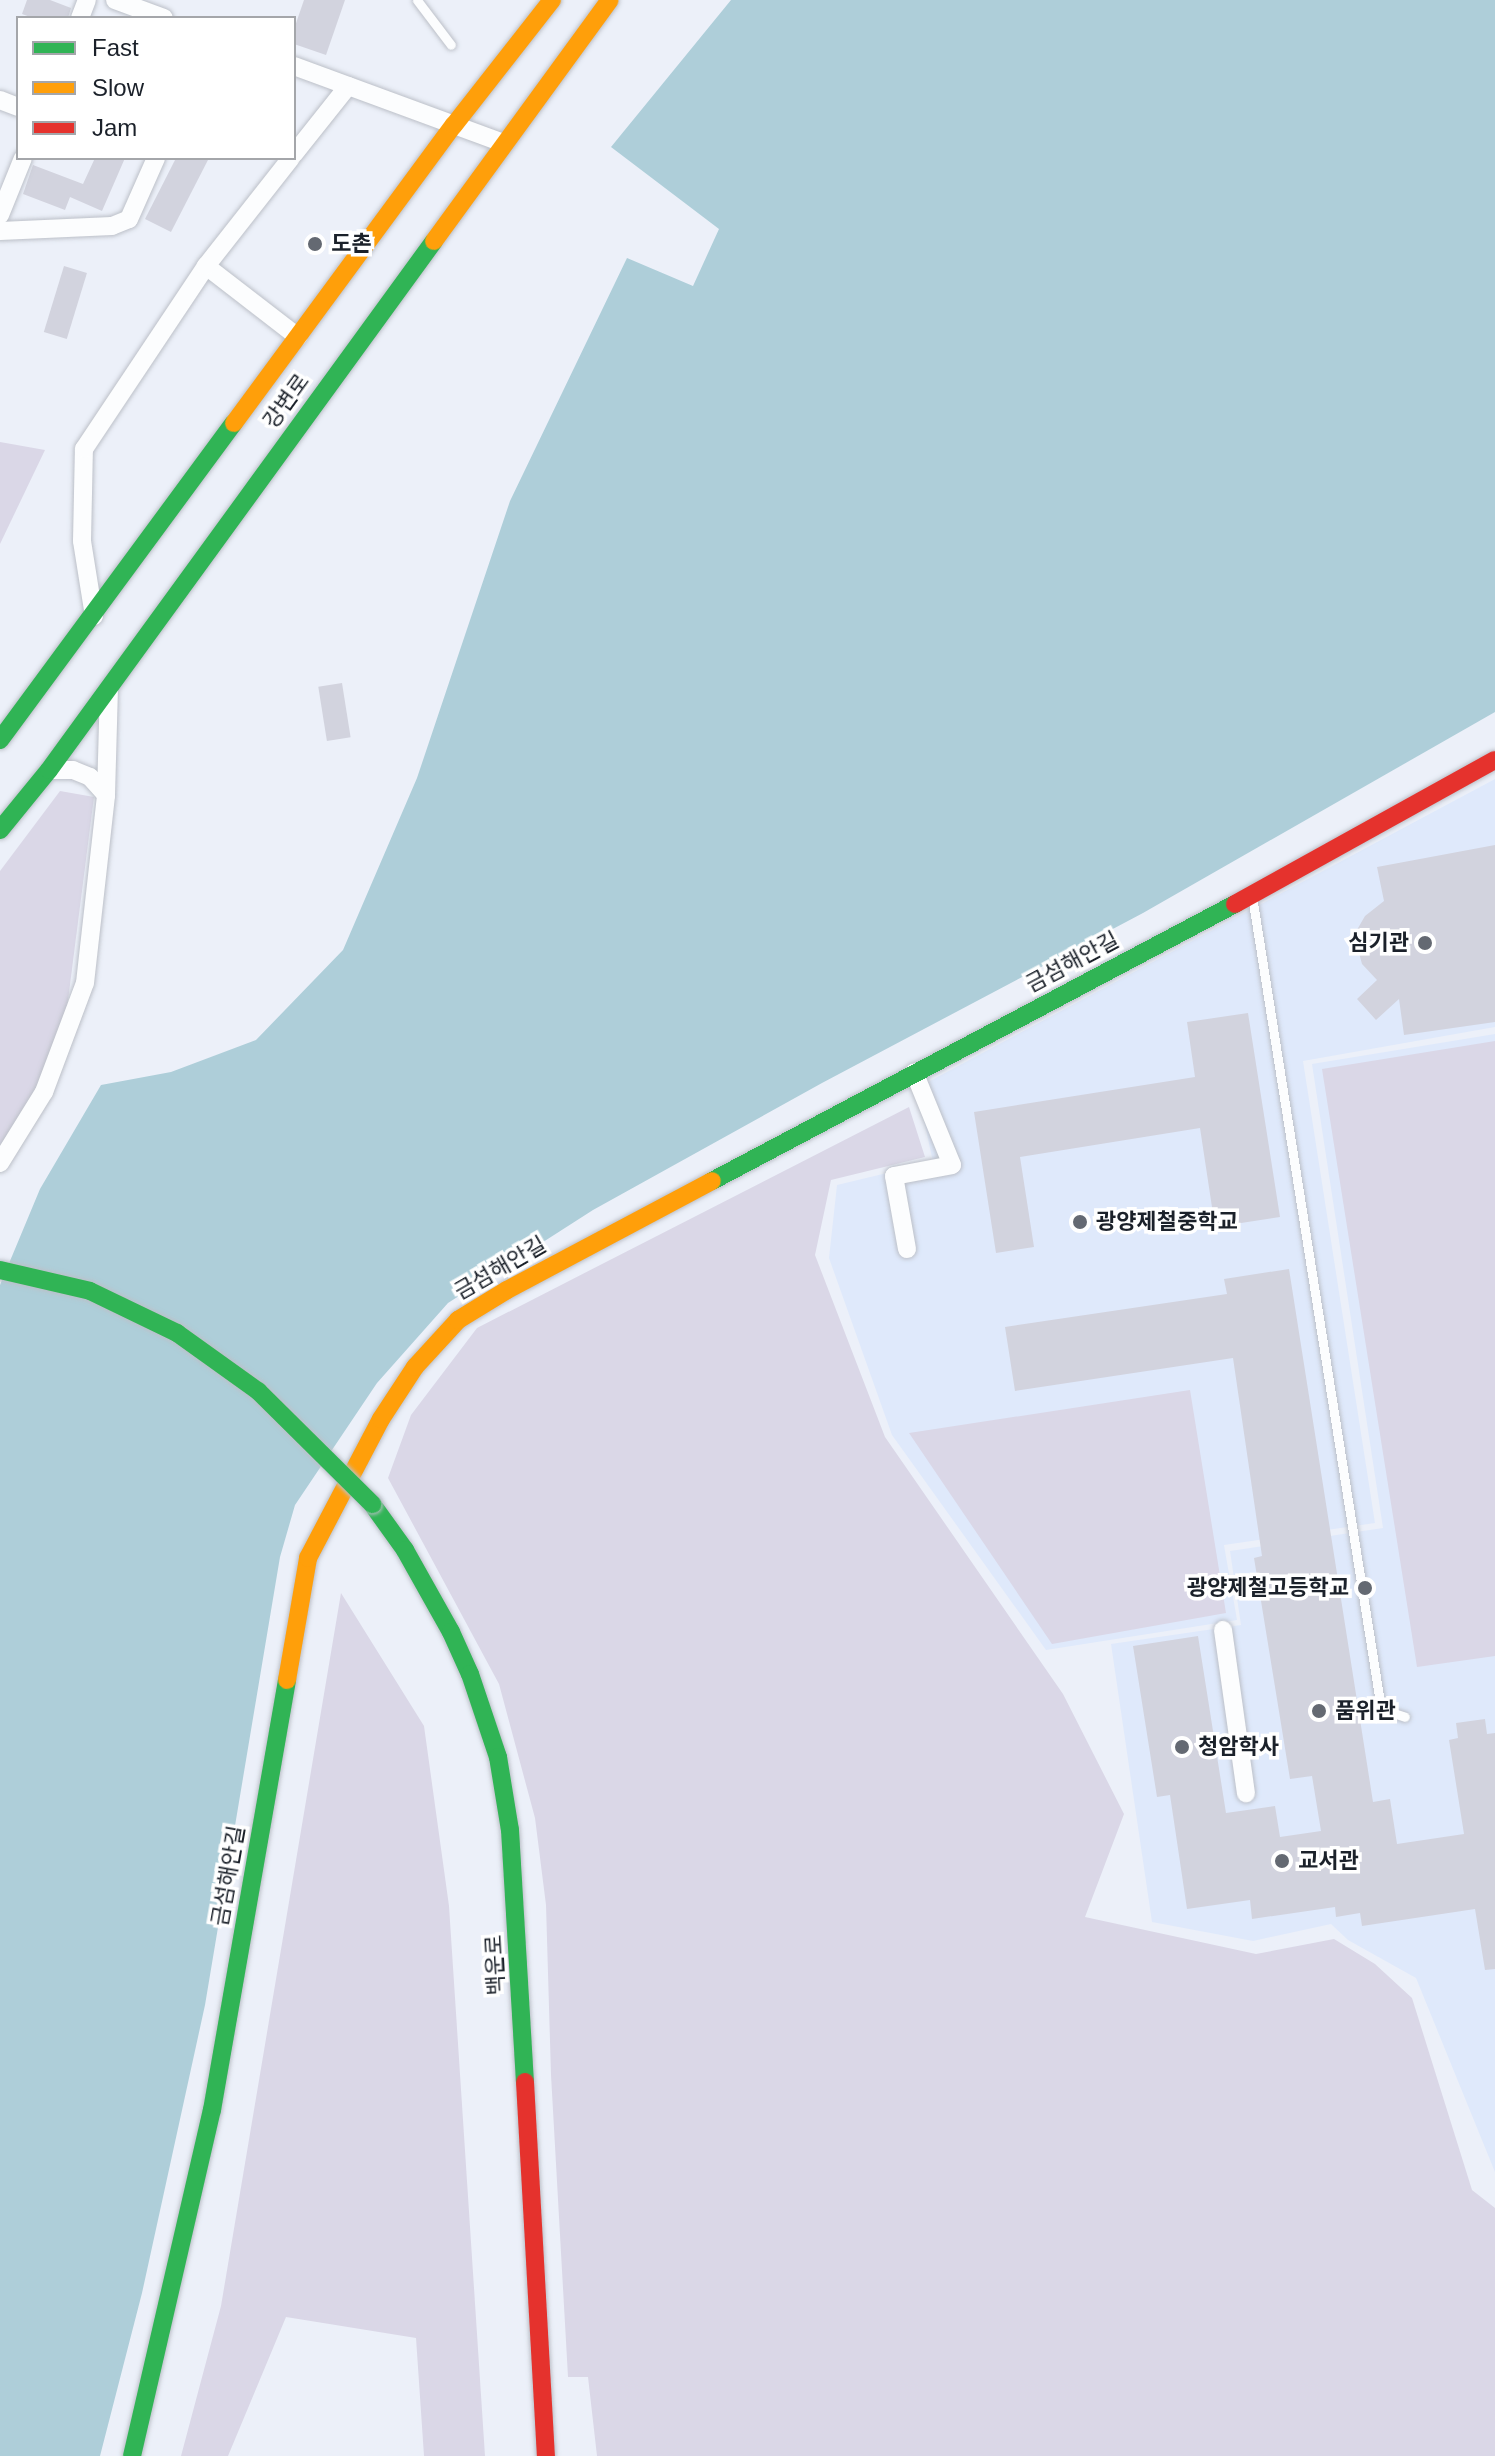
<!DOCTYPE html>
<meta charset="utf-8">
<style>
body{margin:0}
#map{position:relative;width:1495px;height:2456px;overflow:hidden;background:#ecf0f9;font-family:Arial,"Noto Sans KR",sans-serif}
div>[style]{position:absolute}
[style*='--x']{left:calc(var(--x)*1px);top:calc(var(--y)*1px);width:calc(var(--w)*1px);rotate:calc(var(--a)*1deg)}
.built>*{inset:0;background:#dfe9fb}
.green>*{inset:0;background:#dad7e7}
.water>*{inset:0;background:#aeced9}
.building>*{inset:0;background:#d2d3de;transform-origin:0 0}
.roads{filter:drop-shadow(0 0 2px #bcc0c8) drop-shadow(0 0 2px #bcc0c8)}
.lane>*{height:9px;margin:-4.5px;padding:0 4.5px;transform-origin:4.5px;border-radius:4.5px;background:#fcfdfe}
.street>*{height:18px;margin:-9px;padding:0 9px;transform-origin:9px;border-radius:9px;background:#fcfdfe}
.fast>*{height:18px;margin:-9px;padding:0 9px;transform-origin:9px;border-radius:9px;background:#30b455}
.slow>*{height:18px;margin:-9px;padding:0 9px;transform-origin:9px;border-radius:9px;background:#ff9f0a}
.jam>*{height:18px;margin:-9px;padding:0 9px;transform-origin:9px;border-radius:9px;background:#e5322d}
.bridges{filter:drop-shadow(0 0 2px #bcc0c8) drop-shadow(0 0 2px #bcc0c8)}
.fast-bridge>*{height:18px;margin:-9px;padding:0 9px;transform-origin:9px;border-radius:9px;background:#30b455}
.dots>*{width:22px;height:22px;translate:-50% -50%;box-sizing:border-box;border:4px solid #fff;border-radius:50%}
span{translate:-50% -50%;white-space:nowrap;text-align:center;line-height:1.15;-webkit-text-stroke:7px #fff;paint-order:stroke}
.poi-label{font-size:22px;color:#1b212a;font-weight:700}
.left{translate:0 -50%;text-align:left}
.right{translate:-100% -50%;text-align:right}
.street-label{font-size:22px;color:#1b212a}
.legend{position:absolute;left:16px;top:16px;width:280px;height:144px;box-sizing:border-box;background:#fff;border:2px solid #a4a6aa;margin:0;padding:10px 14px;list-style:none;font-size:24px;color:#1b212a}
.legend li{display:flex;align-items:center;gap:16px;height:40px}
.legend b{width:40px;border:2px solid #a4a6aa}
</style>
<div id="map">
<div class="built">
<div style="clip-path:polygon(1495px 779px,1495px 1027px,1303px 1061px,1375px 1523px,1224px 1545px,1237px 1620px,1046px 1650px,892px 1435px,829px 1258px,837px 1185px,933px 1162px,917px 1088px)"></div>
<div style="clip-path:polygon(1495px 1034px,1495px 2172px,1416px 1978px,1348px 1940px,1331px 1924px,1253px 1941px,1152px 1922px,1111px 1644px,1241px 1625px,1230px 1551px,1383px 1528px,1312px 1064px)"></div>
</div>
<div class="green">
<div style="clip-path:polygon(0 442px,45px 450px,0 544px)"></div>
<div style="clip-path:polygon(60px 791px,94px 797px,67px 1008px,33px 1100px,0 1173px,0 871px)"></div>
<div style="clip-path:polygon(1495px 1041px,1495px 1656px,1417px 1667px,1322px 1069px)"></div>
<div style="clip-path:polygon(909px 1107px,925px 1157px,831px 1180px,815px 1255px,885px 1437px,1063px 1694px,1124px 1814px,1085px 1917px,1256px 1954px,1334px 1939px,1375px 1964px,1412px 1998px,1472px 2190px,1495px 2208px,1495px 2456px,597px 2456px,588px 2377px,568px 2377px,551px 2075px,546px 1905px,535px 1818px,499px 1684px,388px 1478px,411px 1415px,477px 1328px)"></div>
<div style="clip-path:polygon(1190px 1390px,1226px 1613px,1052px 1644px,909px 1433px)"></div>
<div style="clip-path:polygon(341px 1593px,424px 1726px,449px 1906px,485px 2456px,424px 2456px,416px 2338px,286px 2317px,228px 2456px,181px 2456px,221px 2306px)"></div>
</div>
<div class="water">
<div style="clip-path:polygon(731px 0,1495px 0,1495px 712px,1143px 913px,822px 1083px,593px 1210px,448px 1303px,377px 1383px,295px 1505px,280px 1557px,205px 2005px,142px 2293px,100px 2456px,0 2456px,0 1285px,40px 1189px,101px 1085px,171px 1072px,256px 1040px,343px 950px,417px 778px,510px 501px,627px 258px,693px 286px,719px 229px,611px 147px)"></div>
</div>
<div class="building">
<div style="clip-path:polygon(27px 0,50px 0,71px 8px,68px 18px,33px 18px,22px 14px)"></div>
<div style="clip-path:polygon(304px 0,345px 0,326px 55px,294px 44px,294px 29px)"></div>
<div style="clip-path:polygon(95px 158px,125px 158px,102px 211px,70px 197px,65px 210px,23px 194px,33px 165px,83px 184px)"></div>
<div style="clip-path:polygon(176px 158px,209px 158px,171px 232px,145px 219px)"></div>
<div style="left:64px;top:266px;width:24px;height:69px;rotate:17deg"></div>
<div style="left:342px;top:683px;width:55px;height:24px;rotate:81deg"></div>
<div style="clip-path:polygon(1495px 845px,1495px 1022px,1404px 1035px,1399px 999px,1376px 1020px,1357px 999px,1377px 980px,1362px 964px,1354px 935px,1365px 916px,1384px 901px,1377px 867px)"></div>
<div style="clip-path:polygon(1248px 1013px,1280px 1217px,1215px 1227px,1200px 1128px,1020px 1157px,1034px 1247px,996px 1253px,974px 1112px,1195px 1077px,1187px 1022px)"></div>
<div style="clip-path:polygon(1289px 1269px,1373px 1802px,1390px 1799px,1397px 1844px,1464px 1834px,1449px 1740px,1458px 1738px,1456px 1723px,1485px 1719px,1487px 1734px,1495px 1733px,1495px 1969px,1485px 1970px,1475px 1909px,1362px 1926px,1360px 1913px,1336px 1917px,1335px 1907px,1252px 1919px,1250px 1900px,1187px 1909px,1170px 1795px,1157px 1797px,1133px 1646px,1198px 1636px,1226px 1813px,1275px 1806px,1280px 1837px,1321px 1831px,1312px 1776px,1290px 1779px,1254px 1558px,1262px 1556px,1233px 1358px,1015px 1391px,1005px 1327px,1227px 1294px,1224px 1279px)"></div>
</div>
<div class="roads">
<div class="lane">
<div style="--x:417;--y:0;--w:56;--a:52.9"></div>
<div style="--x:1252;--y:896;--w:823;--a:80.98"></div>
<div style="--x:1381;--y:1709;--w:25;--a:18"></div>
</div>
<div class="street">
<div style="--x:115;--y:0;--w:52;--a:20.2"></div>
<div style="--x:80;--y:18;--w:19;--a:-69"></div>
<div style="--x:294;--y:66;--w:223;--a:20.2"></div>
<div style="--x:0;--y:100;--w:19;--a:21"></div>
<div style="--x:294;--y:154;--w:87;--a:-51.5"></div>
<div style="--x:0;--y:215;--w:61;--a:-68"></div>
<div style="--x:0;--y:231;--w:112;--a:-2.6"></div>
<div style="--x:112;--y:226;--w:18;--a:-22"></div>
<div style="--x:129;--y:219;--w:67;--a:-66.1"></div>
<div style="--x:206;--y:266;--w:116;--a:37.7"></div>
<div style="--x:94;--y:616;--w:76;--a:-99.1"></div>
<div style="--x:82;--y:541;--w:92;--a:-88.8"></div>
<div style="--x:84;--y:449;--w:220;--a:-56.3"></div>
<div style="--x:206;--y:266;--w:137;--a:-51.8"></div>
<div style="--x:49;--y:770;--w:24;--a:0"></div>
<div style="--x:73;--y:770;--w:18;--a:22"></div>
<div style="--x:90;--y:777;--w:24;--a:48"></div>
<div style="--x:0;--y:1163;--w:84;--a:-58.2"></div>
<div style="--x:44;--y:1092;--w:116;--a:-69.4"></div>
<div style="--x:85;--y:983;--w:189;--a:-83.6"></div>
<div style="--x:106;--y:795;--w:106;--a:-88.4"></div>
<div style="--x:907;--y:1249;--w:74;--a:-100.1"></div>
<div style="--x:894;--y:1176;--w:59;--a:-10.7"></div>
<div style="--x:952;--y:1165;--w:100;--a:-112.2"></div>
<div style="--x:1223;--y:1630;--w:165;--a:82"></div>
</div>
<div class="fast">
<div style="--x:0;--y:740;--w:394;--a:-53.6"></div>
<div style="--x:0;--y:830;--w:77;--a:-50.8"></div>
<div style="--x:49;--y:770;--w:654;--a:-53.95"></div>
<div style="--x:712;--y:1181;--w:592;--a:-27.91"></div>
<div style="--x:372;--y:1504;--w:57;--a:54.3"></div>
<div style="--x:405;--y:1550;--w:94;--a:60.7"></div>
<div style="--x:451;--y:1632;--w:46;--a:65.7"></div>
<div style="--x:470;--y:1674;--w:88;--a:71.4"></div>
<div style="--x:498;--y:1757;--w:74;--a:80.7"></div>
<div style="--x:510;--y:1830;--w:252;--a:86.6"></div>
<div style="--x:132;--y:2456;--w:355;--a:-77"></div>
<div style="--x:212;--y:2110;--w:436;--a:-80.1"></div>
</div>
<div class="slow">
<div style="--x:434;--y:241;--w:298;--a:-53.9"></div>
<div style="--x:234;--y:423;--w:370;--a:-53.6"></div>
<div style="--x:454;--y:125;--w:159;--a:-51.9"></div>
<div style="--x:287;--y:1680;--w:124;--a:-80.2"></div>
<div style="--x:308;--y:1558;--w:157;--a:-62.3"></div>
<div style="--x:381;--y:1419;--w:62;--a:-56.8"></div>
<div style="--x:415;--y:1367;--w:64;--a:-47.5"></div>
<div style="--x:458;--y:1320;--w:57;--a:-31.5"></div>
<div style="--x:507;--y:1290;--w:232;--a:-28"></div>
</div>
<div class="jam">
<div style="--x:1235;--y:904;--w:297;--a:-29"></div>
<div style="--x:525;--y:2082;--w:375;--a:86.8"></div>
</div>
</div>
<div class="bridges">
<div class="fast-bridge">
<div style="--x:0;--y:1270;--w:92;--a:13.1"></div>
<div style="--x:90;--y:1291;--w:97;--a:25.8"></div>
<div style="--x:177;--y:1333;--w:100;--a:35.6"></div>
<div style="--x:258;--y:1391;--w:161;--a:44.7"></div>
</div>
</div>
<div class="dots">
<div style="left:315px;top:244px;background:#646972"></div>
<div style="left:1425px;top:943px;background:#646972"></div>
<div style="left:1080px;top:1222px;background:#646972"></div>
<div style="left:1365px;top:1588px;background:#646972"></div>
<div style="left:1319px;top:1711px;background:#646972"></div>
<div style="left:1182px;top:1747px;background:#646972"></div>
<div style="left:1282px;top:1861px;background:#646972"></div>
</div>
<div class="poi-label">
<span class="left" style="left:331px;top:244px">도촌</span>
<span class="right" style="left:1409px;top:943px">심기관</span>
<span class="left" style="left:1096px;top:1222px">광양제철중학교</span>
<span class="right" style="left:1349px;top:1588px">광양제철고등학교</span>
<span class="left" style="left:1335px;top:1711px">품위관</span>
<span class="left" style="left:1198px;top:1747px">청암학사</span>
<span class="left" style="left:1298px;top:1861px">교서관</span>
</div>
<div class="street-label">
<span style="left:286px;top:401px;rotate:-54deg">강변로</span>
<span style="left:1072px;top:962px;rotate:-28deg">금섬해안길</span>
<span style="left:500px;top:1268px;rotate:-30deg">금섬해안길</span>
<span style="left:228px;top:1876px;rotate:-80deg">금섬해안길</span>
<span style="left:495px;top:1965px;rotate:-93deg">백운로</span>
</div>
<ul class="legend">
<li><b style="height:10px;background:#30b455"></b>Fast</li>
<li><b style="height:10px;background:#ff9f0a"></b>Slow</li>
<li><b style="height:10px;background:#e5322d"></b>Jam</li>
</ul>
</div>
